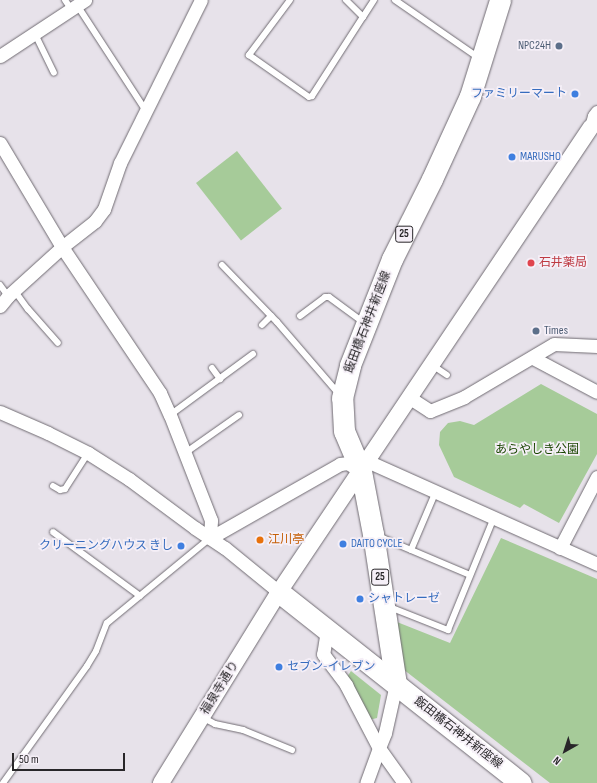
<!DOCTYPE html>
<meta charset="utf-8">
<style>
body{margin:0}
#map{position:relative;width:597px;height:783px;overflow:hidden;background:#e7e2ea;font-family:"Sofia Sans Condensed","Noto Sans JP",sans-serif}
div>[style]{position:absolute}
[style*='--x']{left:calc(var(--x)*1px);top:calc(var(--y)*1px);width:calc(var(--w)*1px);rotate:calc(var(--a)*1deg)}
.green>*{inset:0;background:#a6cb99;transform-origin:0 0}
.roads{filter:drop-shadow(0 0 1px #706b72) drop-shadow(0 0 1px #706b72)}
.service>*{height:6px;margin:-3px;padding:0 3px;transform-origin:3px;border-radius:3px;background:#fff}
.minor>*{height:13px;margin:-6.5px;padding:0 6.5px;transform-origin:6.5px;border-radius:6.5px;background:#fff}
.tertiary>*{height:16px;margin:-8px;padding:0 8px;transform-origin:8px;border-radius:8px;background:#fff}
.primary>*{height:21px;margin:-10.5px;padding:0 10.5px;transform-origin:10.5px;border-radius:10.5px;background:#fff}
.dots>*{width:11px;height:11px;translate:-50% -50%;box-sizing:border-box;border:2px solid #f5eff7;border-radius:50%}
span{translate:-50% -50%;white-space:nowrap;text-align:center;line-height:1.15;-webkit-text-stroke:3.5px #f5eff7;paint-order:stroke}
.shield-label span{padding:1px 3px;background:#f5eff7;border:1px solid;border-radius:3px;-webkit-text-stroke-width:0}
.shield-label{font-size:11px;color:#282629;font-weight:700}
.service-label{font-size:12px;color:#4e5e75}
.right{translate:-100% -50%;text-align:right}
.left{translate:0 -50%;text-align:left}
.shop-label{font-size:12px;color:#366cbe}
.health-label{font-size:12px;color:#be3a42}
.street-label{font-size:12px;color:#282629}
.park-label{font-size:12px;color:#194500}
.food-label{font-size:12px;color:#c56008}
.north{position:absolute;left:545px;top:731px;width:40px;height:40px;-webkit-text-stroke:3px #f5eff7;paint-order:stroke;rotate:219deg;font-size:11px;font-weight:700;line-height:16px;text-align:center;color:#282629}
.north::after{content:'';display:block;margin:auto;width:14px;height:18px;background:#282629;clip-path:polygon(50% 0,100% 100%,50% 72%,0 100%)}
.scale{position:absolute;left:12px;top:753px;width:113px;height:18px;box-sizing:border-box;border:2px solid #282629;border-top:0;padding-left:5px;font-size:12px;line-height:14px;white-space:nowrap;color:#282629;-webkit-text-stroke:3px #f5eff7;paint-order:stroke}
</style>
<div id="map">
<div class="green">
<div style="left:237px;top:151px;width:73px;height:52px;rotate:52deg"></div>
<div style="clip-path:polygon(541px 384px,597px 414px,597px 454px,559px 523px,524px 504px,520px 508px,454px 477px,439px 445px,440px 432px,448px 423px,460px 421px,474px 425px)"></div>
<div style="clip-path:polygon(501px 538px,597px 579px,597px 783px,550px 783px,399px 666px,397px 622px,450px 643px)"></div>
<div style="clip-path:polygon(351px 671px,381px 695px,377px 718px,369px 720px,347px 677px)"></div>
</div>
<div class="roads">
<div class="service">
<div style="--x:65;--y:0;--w:11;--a:56"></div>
<div style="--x:290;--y:0;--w:69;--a:126.7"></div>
<div style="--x:249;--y:55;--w:73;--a:35"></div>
<div style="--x:309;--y:97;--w:3;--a:-18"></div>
<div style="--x:312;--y:96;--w:94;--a:-57.2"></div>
<div style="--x:346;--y:0;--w:24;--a:45"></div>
<div style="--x:363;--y:17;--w:20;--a:-57"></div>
<div style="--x:395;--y:0;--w:102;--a:34.6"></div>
<div style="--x:77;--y:5;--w:126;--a:56.9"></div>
<div style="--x:35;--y:34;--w:43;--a:64"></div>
<div style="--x:222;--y:265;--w:79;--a:46"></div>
<div style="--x:277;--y:322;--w:95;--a:49.3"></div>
<div style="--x:0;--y:285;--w:14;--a:54"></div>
<div style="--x:14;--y:290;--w:24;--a:54"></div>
<div style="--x:28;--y:309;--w:45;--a:48.6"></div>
<div style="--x:300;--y:316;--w:31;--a:-37"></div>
<div style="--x:325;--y:297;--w:4;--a:0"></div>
<div style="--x:329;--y:297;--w:42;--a:36.3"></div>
<div style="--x:262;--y:325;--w:13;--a:-45"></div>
<div style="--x:432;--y:365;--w:18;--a:34"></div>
<div style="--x:212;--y:368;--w:14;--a:54"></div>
<div style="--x:170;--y:415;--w:103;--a:-36.3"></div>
<div style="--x:185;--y:453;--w:66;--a:-35.1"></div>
<div style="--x:53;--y:486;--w:8;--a:30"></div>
<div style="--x:60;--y:490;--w:5;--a:-11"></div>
<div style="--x:65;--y:489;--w:43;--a:-57.4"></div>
<div style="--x:53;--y:532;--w:108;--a:36.3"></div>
<div style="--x:378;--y:536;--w:100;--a:23"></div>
<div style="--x:411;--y:550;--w:64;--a:-67"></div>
<div style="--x:387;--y:606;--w:66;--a:21.5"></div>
<div style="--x:448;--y:630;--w:122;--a:-67.8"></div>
<div style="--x:202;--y:717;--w:15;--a:28"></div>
<div style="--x:215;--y:724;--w:29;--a:12"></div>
<div style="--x:243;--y:730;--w:53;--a:22.2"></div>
<div style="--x:3;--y:783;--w:144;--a:-54.3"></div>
<div style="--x:87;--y:666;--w:17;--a:-59"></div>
<div style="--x:96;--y:651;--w:30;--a:-69"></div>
<div style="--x:107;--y:623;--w:134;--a:-39.5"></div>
</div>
<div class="minor">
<div style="--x:0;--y:56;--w:102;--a:-33.4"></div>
<div style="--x:591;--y:127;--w:11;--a:-75"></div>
<div style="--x:594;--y:116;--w:5;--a:-53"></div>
<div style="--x:0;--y:143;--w:121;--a:59.2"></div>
<div style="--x:62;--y:247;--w:176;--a:56.1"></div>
<div style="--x:160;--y:393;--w:24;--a:66"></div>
<div style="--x:170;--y:415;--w:113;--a:68.7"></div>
<div style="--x:211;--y:520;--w:18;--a:93"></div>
<div style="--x:0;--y:306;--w:13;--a:-51"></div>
<div style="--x:8;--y:296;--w:73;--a:-42.2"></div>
<div style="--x:62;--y:247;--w:42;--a:-38.2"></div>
<div style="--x:95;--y:221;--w:15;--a:-53"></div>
<div style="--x:104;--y:209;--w:49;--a:-70.8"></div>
<div style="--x:120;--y:163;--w:182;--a:-63.6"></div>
<div style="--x:533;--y:358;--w:72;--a:28"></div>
<div style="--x:410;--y:398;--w:24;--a:33"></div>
<div style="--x:430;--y:411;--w:37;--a:-22"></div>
<div style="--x:464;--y:397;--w:104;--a:-30.5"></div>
<div style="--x:554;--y:344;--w:43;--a:2.7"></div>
<div style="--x:0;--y:412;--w:52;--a:23.6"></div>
<div style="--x:48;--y:433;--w:45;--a:26.6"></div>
<div style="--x:88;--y:453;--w:49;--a:32.4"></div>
<div style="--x:129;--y:479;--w:82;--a:36.6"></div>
<div style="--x:195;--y:528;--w:36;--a:34"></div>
<div style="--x:225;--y:548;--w:70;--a:39.2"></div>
<div style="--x:367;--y:461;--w:252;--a:24.1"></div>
<div style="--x:210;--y:538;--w:150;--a:-29.6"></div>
<div style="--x:340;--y:464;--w:8;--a:-7"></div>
<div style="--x:348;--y:463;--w:14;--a:34"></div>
<div style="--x:560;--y:548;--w:80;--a:-62.5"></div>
<div style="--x:327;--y:630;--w:24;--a:99"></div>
<div style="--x:323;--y:654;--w:39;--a:53"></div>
<div style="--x:346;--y:685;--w:71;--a:62.4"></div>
<div style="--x:379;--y:748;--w:37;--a:110"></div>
<div style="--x:396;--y:684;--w:50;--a:102.7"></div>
<div style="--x:385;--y:733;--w:16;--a:112"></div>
<div style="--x:379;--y:748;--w:43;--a:54.5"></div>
</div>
<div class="tertiary">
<div style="--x:161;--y:783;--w:225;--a:-58.3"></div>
<div style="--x:279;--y:592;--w:560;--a:-56.14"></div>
</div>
<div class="primary">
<div style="--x:279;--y:592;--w:308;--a:38.3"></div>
<div style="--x:396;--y:684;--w:152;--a:-98.7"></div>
<div style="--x:373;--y:534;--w:64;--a:-100.8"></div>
<div style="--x:361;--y:471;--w:43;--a:-113"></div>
<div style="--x:344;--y:431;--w:33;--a:-93"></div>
<div style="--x:342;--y:398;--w:34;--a:-76"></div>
<div style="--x:350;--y:365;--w:114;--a:-68.4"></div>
<div style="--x:392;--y:259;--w:89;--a:-63.4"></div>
<div style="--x:432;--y:179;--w:91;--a:-65.4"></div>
<div style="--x:470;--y:96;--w:101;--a:-72.6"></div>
</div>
</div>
<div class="dots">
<div style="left:559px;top:46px;background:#5c6f8a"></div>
<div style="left:575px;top:94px;background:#3f7fe0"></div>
<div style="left:512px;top:157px;background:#3f7fe0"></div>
<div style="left:531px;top:263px;background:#e0444e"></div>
<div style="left:536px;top:331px;background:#5c6f8a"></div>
<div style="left:260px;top:540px;background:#e8710a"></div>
<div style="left:343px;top:544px;background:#3f7fe0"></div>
<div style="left:181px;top:546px;background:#3f7fe0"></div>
<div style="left:360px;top:599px;background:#3f7fe0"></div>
<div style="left:279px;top:667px;background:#3f7fe0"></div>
</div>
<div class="shield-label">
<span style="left:404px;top:234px">25</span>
<span style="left:380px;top:577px">25</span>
</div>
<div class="service-label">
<span class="right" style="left:551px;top:46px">NPC24H</span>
<span class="left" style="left:544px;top:331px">Times</span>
</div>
<div class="shop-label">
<span class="right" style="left:567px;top:94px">ファミリーマート</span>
<span class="left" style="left:520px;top:157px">MARUSHO</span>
<span class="left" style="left:351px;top:544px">DAITO CYCLE</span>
<span class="right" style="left:173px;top:546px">クリーニングハウス きし</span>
<span class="left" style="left:368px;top:599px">シャトレーゼ</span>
<span class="left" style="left:287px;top:667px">セブン-イレブン</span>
</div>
<div class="health-label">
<span class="left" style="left:539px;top:263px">石井薬局</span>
</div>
<div class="street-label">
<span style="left:368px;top:322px;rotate:-69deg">飯田橋石神井新座線</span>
<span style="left:220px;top:688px;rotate:-58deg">福泉寺通り</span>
<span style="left:458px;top:733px;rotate:38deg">飯田橋石神井新座線</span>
</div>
<div class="park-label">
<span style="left:537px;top:450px">あらやしき公園</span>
</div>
<div class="food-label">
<span class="left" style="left:268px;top:540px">江川亭</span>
</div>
<div class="north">N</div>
<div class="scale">50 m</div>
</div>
